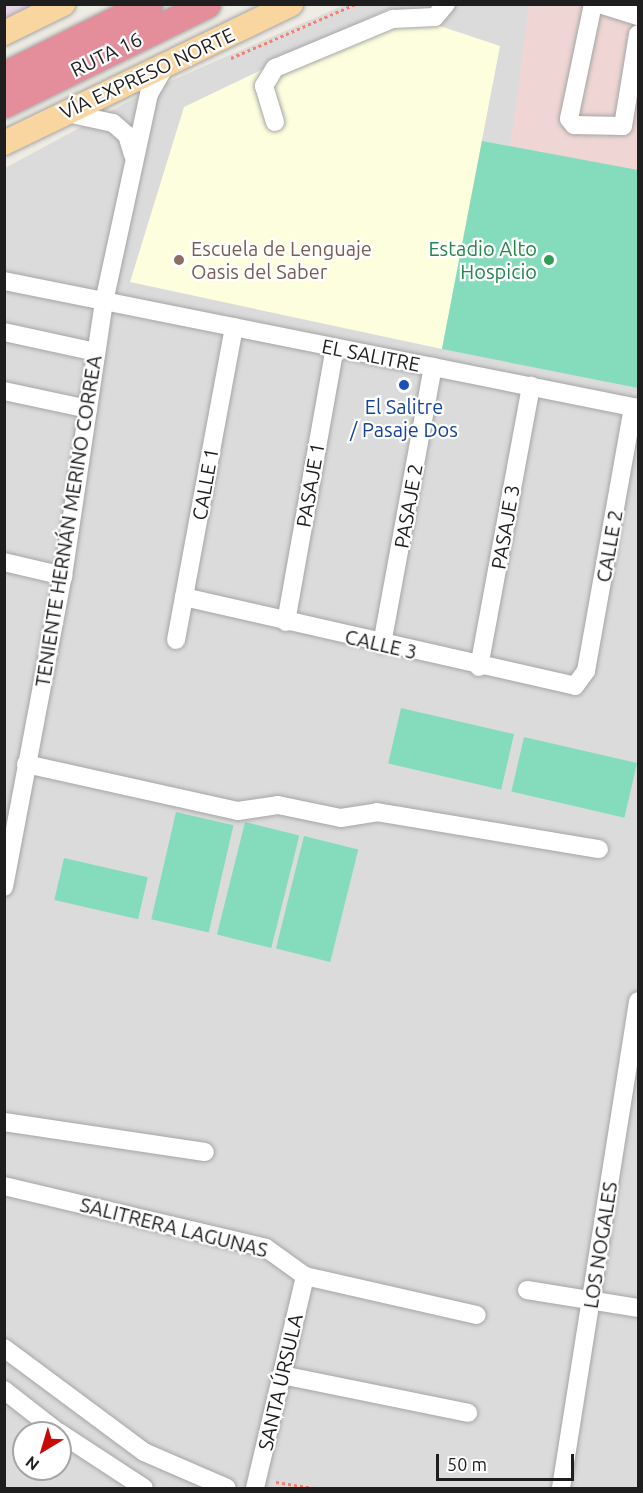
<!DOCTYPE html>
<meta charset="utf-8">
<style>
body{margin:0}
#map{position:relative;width:643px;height:1493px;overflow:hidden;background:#efece4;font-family:Ubuntu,sans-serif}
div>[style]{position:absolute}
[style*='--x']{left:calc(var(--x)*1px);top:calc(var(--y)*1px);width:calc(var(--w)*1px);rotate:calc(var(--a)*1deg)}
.residential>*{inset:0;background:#dcdbdb}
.commercial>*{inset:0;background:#efd6d4}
.industrial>*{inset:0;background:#e8d6e4}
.education>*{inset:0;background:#fdfede}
.pitch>*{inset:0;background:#84dcbc;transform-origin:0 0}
.path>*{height:3px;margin-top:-1.5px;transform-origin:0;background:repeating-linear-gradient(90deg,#f6806e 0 3px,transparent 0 6px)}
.roads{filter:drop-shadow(0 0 2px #a5a5a5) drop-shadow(0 0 2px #a5a5a5)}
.minor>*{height:18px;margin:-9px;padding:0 9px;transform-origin:9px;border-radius:9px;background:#fff}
.major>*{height:24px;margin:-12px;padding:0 12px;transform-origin:12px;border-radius:12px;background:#f9d59f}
.highway>*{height:27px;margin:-13.5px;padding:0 13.5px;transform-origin:13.5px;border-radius:13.5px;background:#e48e9c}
.dots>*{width:16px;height:16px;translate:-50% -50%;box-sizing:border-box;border:3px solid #fff;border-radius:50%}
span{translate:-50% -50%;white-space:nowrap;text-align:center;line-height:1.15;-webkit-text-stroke:4.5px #fff;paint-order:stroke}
.street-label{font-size:20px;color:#1e1e1e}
.education-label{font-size:20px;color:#785e54}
.left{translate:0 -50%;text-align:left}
.leisure-label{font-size:20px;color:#27864d}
.right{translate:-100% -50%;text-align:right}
.transit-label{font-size:20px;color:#164399}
.frame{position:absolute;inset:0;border:6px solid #1e1e1e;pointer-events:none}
.north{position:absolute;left:12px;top:1421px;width:60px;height:60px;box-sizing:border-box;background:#fff;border:2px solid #a5a5a5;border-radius:50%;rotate:218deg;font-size:16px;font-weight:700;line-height:24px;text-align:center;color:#1e1e1e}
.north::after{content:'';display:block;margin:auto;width:21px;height:27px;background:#c70a05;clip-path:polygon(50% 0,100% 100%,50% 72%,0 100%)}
.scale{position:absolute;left:436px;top:1454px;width:138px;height:27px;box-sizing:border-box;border:3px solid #1e1e1e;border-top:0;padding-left:8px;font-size:18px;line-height:21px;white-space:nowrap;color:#1e1e1e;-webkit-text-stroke:4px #fff;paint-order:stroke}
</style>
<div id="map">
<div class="residential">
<div style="clip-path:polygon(evenodd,344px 5px,638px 5px,638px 1488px,5px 1488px,5px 168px,148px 91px,344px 5px,24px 1433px,60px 1433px,60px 1469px,24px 1469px,24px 1433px)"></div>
</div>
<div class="commercial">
<div style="clip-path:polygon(529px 5px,638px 5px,638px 170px,510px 149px)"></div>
</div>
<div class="industrial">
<div style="clip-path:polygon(5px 5px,45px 5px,5px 25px)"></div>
</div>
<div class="education">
<div style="clip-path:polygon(389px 9px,500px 46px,442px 349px,130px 282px,184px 107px)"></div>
</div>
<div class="pitch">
<div style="clip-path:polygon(482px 141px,638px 170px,638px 388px,442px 349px)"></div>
<div style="left:401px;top:708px;width:116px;height:57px;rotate:13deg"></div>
<div style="left:524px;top:737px;width:116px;height:56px;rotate:13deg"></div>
<div style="left:176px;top:812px;width:59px;height:110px;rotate:13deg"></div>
<div style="left:245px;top:822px;width:56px;height:116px;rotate:14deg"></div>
<div style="left:304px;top:836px;width:56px;height:116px;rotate:14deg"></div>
<div style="left:64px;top:858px;width:86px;height:43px;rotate:13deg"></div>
</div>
<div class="path">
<div style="--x:231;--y:58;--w:136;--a:-23.4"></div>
<div style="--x:276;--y:1482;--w:38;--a:9"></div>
</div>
<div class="roads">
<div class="minor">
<div style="--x:593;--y:4;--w:117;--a:101.8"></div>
<div style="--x:569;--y:119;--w:8;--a:50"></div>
<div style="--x:574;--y:125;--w:49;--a:1.2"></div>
<div style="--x:623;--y:126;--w:93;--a:-80.7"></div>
<div style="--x:599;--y:4;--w:41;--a:17.1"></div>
<div style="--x:67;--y:113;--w:47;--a:12.3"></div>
<div style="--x:113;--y:123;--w:18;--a:41"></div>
<div style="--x:127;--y:135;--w:21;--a:73"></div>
<div style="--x:275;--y:122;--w:38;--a:-107"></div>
<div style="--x:264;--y:86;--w:21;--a:-59"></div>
<div style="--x:275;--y:68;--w:128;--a:-22.6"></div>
<div style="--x:393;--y:19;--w:42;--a:-2.7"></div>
<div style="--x:435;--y:17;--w:17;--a:-50"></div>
<div style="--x:4;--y:281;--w:647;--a:11.33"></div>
<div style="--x:4;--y:332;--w:94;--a:12.3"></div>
<div style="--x:4;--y:391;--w:86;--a:12.1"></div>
<div style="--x:4;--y:562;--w:61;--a:13.3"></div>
<div style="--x:184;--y:597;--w:401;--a:12.8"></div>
<div style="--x:575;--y:686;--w:19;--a:-54"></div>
<div style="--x:586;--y:671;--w:268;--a:-79.9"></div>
<div style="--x:286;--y:622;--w:279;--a:-79.9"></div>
<div style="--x:176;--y:640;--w:318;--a:-79.5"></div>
<div style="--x:382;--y:644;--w:282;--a:-79.6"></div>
<div style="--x:479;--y:667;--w:286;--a:-79.5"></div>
<div style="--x:26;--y:764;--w:217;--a:12.5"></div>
<div style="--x:238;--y:811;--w:40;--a:-8.5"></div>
<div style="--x:278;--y:805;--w:64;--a:11.7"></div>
<div style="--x:341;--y:818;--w:36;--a:-9"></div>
<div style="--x:377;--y:812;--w:225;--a:9.5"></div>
<div style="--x:4;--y:887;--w:317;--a:-79.3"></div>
<div style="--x:63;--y:576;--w:277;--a:-81.5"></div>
<div style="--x:104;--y:302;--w:213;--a:-77.8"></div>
<div style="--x:149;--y:94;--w:34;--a:-60"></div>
<div style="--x:4;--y:1122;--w:203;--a:8.5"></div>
<div style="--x:4;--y:1186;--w:269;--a:13.3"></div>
<div style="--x:266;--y:1248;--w:48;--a:35.7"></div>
<div style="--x:305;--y:1276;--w:176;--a:12.8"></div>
<div style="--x:527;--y:1290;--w:112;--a:9.2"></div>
<div style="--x:4;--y:1348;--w:174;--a:36.6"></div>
<div style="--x:144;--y:1452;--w:90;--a:23.4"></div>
<div style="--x:282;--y:1375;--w:190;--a:11.5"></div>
<div style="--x:4;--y:1390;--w:70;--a:38"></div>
<div style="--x:60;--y:1433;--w:100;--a:33.2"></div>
<div style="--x:255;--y:1488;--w:218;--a:-76.7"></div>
<div style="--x:561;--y:1488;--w:493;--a:-81"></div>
</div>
<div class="major">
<div style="--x:4;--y:33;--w:66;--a:-26.2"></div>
<div style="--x:4;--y:143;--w:319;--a:-25.8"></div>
</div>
<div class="highway">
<div style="--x:4;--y:75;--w:161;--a:-26.2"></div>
<div style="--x:4;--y:104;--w:226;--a:-26.2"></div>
</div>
</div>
<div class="dots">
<div style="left:179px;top:260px;background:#8d6e63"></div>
<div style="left:549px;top:260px;background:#2e9e5b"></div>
<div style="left:404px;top:385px;background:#1a4fb4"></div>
</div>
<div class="street-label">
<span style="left:106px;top:54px;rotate:-26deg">RUTA 16</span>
<span style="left:147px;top:73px;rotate:-25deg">VÍA EXPRESO NORTE</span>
<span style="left:371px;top:355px;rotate:11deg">EL SALITRE</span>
<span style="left:205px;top:484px;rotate:-80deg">CALLE 1</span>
<span style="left:310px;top:485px;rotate:-80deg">PASAJE 1</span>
<span style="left:408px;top:506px;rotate:-80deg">PASAJE 2</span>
<span style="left:68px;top:521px;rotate:-81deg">TENIENTE HERNÁN MERINO CORREA</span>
<span style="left:505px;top:527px;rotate:-80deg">PASAJE 3</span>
<span style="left:609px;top:546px;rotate:-80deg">CALLE 2</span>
<span style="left:381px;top:644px;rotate:13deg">CALLE 3</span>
<span style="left:174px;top:1227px;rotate:14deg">SALITRERA LAGUNAS</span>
<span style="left:600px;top:1245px;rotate:-81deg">LOS NOGALES</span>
<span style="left:280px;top:1382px;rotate:-77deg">SANTA ÚRSULA</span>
</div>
<div class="education-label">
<span class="left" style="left:191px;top:260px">Escuela de Lenguaje<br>Oasis del Saber</span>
</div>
<div class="leisure-label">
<span class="right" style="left:537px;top:260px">Estadio Alto<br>Hospicio</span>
</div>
<div class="transit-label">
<span style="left:404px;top:418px">El Salitre<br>/ Pasaje Dos</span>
</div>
<div class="frame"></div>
<div class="north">N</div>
<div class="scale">50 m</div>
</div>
